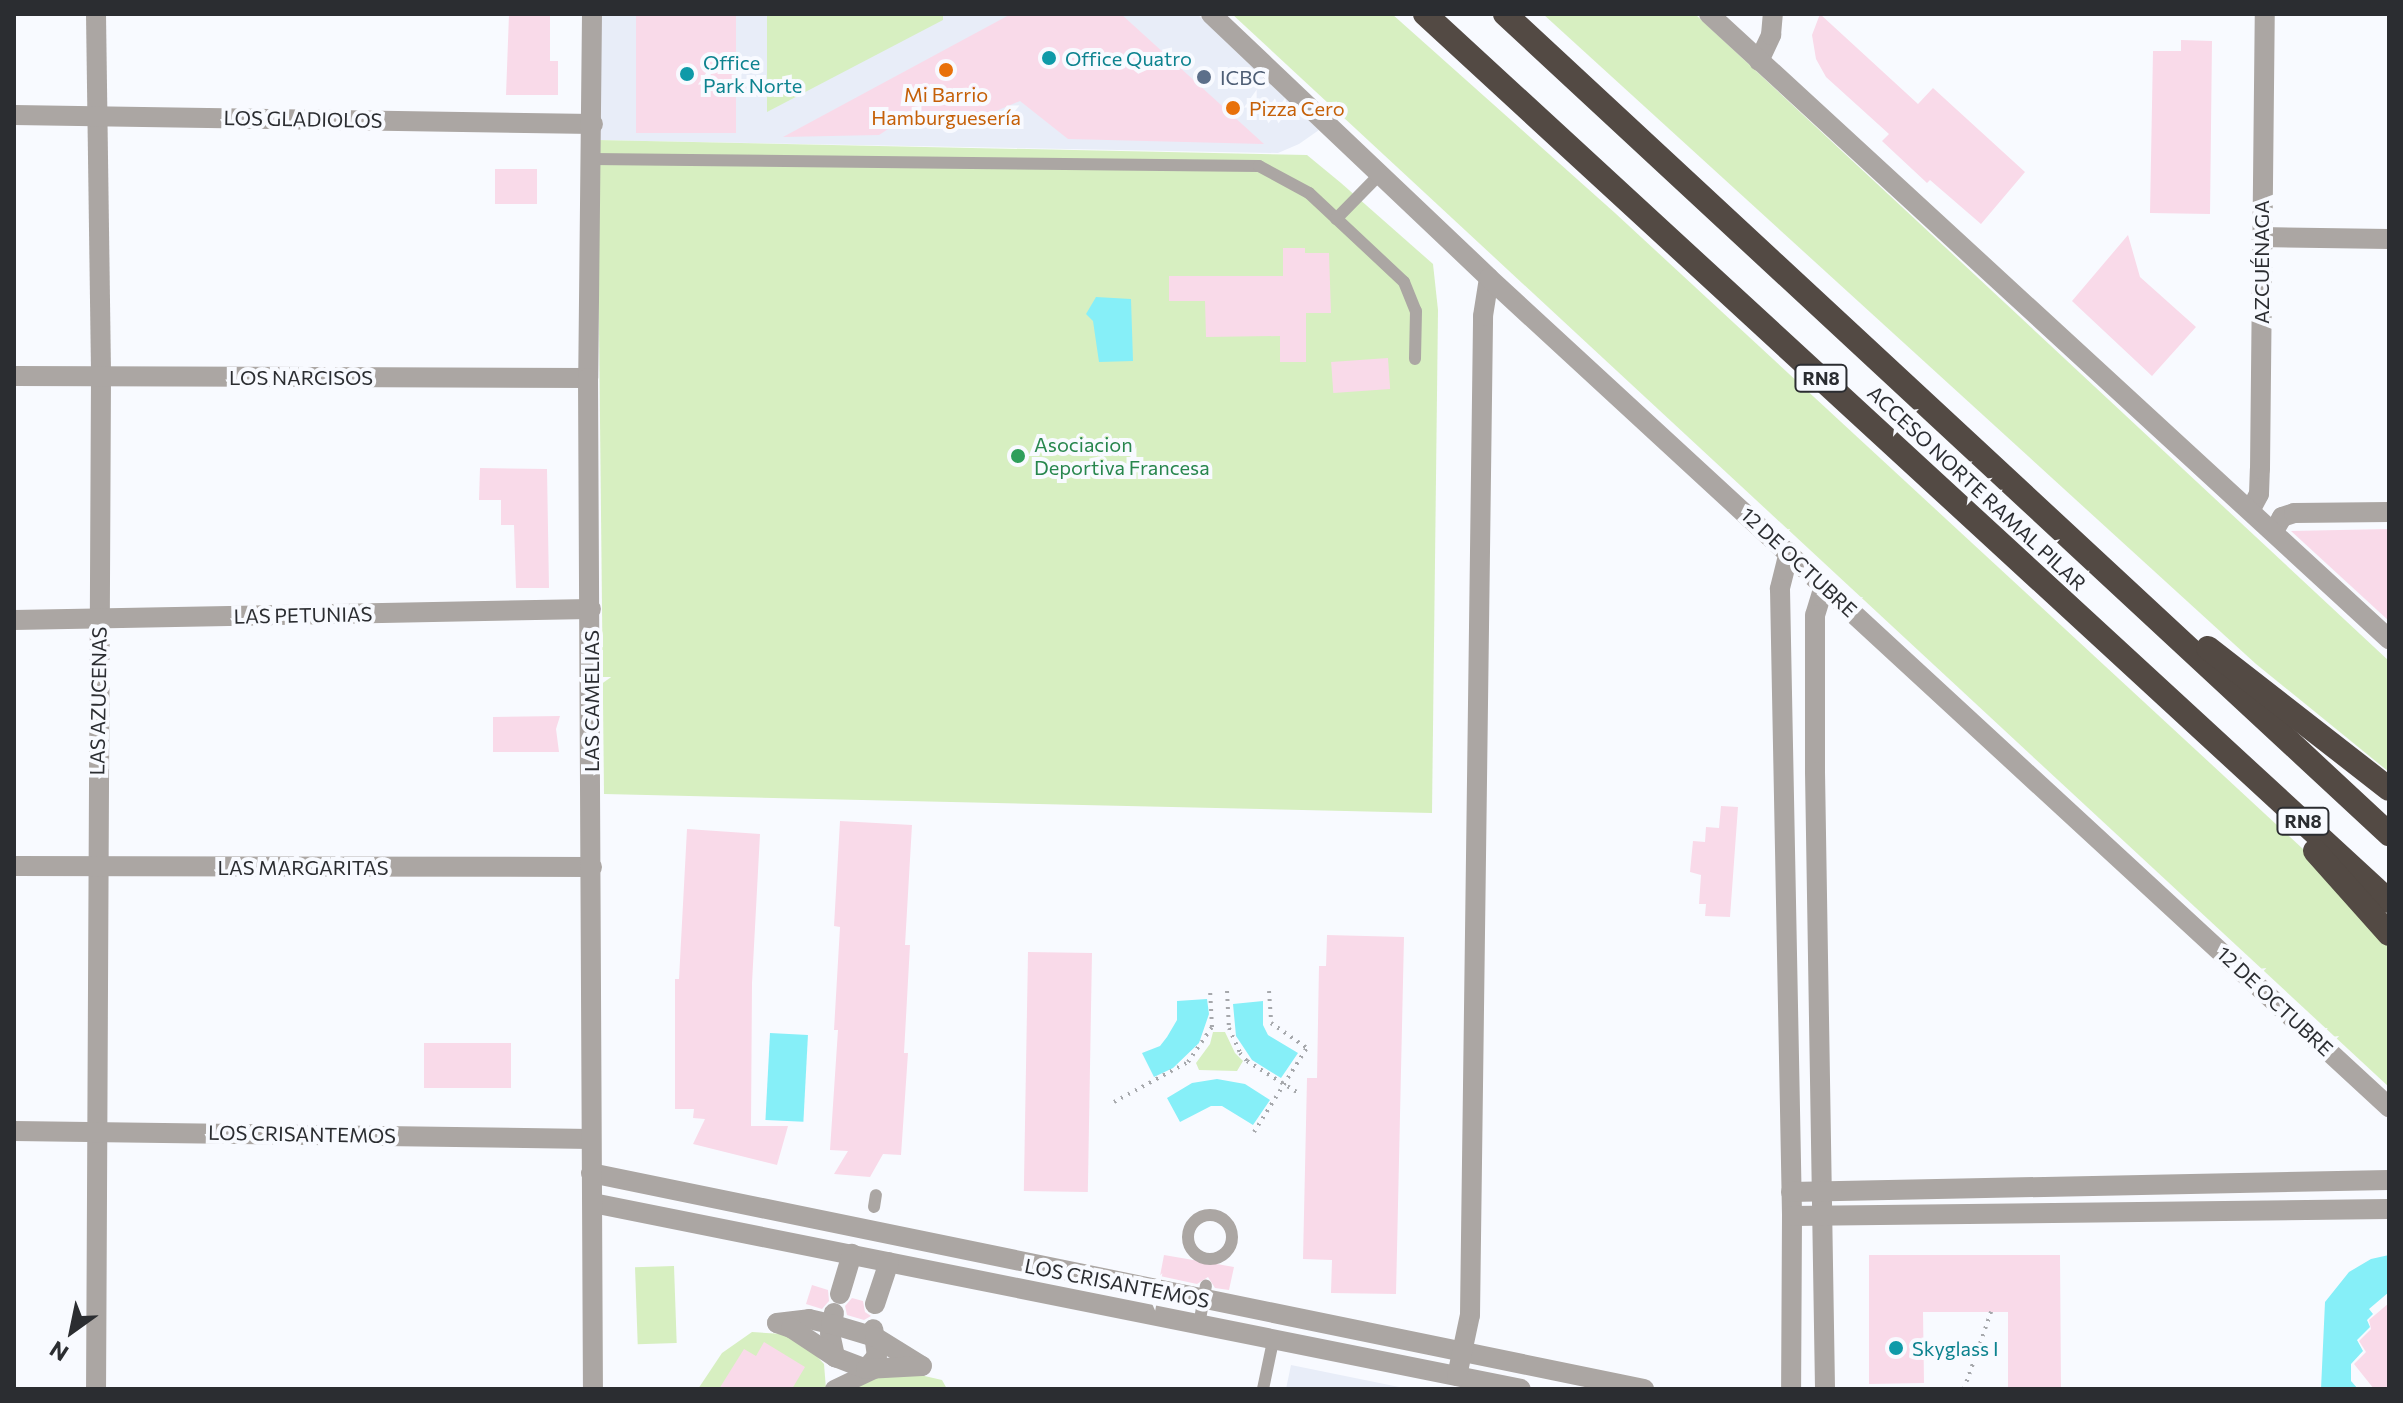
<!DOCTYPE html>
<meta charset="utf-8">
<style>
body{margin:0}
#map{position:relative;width:2403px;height:1403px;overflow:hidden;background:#f8faff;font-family:Commissioner,sans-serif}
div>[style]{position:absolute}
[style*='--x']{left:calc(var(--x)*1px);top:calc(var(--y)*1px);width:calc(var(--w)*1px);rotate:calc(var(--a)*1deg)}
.built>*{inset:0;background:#e8edf8}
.green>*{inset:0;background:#d7efc1;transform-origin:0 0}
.water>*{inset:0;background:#86eff8;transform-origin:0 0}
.building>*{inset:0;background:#f9dae9;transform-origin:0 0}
.path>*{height:4px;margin-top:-2px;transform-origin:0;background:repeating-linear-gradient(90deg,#a6a8ac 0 2px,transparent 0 8px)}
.service>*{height:12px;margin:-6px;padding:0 6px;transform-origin:6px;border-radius:6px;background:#aba6a3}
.service>.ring{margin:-6px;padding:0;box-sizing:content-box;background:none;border:12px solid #aba6a3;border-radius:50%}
.pedestrian>*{height:18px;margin:-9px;padding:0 9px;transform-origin:9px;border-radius:9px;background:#aba6a3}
.minor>*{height:20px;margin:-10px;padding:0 10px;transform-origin:10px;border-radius:10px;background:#aba6a3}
.tertiary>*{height:20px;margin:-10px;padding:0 10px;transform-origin:10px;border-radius:10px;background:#aba6a3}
.motorway>*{height:24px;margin:-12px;padding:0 12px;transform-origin:12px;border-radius:12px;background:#534a44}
.dots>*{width:22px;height:22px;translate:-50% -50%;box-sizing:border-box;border:4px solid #f8faff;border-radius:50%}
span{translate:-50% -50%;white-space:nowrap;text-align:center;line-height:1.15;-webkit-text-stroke:8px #f8faff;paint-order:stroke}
.shield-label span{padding:2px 6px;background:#f8faff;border:2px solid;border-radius:6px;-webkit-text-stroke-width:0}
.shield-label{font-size:18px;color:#2b2d31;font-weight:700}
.culture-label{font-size:20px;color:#0d838f}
.left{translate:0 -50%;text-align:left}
.service-label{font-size:20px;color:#4e5e75}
.food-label{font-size:20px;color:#c56008}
.street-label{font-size:20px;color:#2b2d31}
.leisure-label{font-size:20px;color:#27864d}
.frame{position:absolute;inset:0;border:16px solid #2b2d31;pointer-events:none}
.north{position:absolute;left:32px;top:1291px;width:80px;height:80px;-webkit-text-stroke:6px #f8faff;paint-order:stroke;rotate:213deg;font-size:22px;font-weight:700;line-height:32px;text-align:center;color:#2b2d31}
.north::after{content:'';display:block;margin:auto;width:28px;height:36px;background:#2b2d31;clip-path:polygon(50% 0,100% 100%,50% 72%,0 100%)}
</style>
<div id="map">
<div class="built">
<div style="clip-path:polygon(598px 14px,1197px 14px,1319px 130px,1299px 144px,1278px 153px,597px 140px)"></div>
<div style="clip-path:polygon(1291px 1365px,1409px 1389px,1286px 1389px)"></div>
</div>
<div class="green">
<div style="clip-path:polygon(767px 14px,943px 14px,943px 20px,767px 112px)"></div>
<div style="clip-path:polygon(1232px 14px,1392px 14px,1615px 213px,2303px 849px,2389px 945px,2389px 1087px)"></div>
<div style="clip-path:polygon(1543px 14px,1695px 14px,2389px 661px,2389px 772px,2256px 664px)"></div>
<div style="clip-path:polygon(597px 140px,1307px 155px,1341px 183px,1433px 264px,1438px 310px,1432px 813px,604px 794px)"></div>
<div style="clip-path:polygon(1213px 1032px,1225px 1032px,1235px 1053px,1243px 1061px,1237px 1071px,1199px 1070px,1196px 1063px,1210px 1044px)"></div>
<div style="left:674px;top:1266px;width:77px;height:39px;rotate:88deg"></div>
<div style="clip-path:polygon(752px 1332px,782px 1334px,809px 1348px,824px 1364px,826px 1389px,698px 1389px,722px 1353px)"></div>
<div style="clip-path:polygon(907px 1372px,942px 1380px,947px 1389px,850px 1389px,873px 1375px)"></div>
</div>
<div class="water">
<div style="clip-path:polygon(1096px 297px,1131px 299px,1133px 361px,1099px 362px,1093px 321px,1086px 314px)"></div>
<div style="clip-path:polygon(1207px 999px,1209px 1014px,1199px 1043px,1173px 1068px,1154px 1077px,1142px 1053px,1160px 1046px,1167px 1037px,1177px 1020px,1177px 1001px)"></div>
<div style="clip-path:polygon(1263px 1001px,1263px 1025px,1268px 1035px,1298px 1053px,1281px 1078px,1252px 1060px,1236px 1036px,1233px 1004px)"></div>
<div style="left:770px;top:1033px;width:38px;height:87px;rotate:3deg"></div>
<div style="clip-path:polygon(1217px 1079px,1245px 1084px,1270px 1100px,1253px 1125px,1222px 1106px,1211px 1106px,1180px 1122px,1167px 1098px,1192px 1083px)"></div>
<div style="clip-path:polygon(2389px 1255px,2389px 1292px,2369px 1309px,2373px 1314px,2367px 1320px,2370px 1327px,2357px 1340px,2363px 1351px,2351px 1364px,2351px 1381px,2358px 1389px,2321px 1389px,2325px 1302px,2349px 1272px,2371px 1259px)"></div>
</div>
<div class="building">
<div style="clip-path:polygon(509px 14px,550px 14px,550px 61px,558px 61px,558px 95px,506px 95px)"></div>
<div style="left:636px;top:14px;width:100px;height:119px"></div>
<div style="clip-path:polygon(1011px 14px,1121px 14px,1264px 144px,1068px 139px,1020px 101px,968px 123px,950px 116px,926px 128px,905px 118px,879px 135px,783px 137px)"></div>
<div style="clip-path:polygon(1820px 14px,1918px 104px,1933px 88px,2025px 172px,1981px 224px,1930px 180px,1927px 183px,1882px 141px,1889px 134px,1826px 77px,1816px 59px,1812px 35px)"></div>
<div style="clip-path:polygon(2181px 40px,2212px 41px,2210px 214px,2150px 213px,2153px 51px,2181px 51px)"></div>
<div style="left:495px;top:169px;width:42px;height:35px"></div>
<div style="clip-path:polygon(2128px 235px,2140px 277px,2196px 327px,2152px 376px,2072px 301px)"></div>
<div style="clip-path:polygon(1283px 248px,1305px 248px,1305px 253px,1329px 253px,1331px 313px,1306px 313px,1306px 362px,1280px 362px,1280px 336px,1206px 337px,1205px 301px,1169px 301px,1169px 276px,1283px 276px)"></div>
<div style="left:1388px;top:358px;width:31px;height:57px;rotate:86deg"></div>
<div style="clip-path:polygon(480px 468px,547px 469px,549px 588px,516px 588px,514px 525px,501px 525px,501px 500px,479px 500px)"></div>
<div style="clip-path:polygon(2389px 529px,2389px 621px,2291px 531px)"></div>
<div style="clip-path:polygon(560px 716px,556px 729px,559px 752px,493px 752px,493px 717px)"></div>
<div style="clip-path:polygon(1721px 806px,1738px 807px,1730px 917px,1705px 916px,1706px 904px,1699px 904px,1701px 875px,1690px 872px,1693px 841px,1705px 842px,1706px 827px,1719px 828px)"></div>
<div style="clip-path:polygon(840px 821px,912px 825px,905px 945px,910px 945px,904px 1053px,908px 1053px,901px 1155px,883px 1154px,870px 1177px,834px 1174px,848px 1151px,830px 1150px,838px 1030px,834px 1030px,840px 927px,834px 926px)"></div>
<div style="clip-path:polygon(687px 829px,760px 834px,752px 983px,751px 1126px,788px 1126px,777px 1165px,693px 1144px,705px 1119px,693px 1118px,694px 1109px,675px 1109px,675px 979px,679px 979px)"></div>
<div style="clip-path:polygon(1327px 935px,1404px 937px,1396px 1294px,1331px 1293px,1332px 1260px,1303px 1259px,1307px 1078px,1317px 1078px,1319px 966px,1326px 966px)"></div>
<div style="left:1028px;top:952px;width:64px;height:239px;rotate:1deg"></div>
<div style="left:424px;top:1043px;width:87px;height:45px"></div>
<div style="clip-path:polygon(1164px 1255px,1234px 1267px,1229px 1290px,1215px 1288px,1208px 1277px,1197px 1284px,1160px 1276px)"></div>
<div style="clip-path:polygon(1869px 1255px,2060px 1255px,2061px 1389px,2008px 1389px,2008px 1312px,1923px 1312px,1924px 1383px,1869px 1384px)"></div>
<div style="clip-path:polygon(812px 1285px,828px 1290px,829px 1301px,822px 1309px,806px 1304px)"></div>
<div style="clip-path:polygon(852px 1298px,863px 1301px,865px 1312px,871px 1316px,864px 1320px,847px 1315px,845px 1306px)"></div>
<div style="clip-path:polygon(2389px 1303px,2389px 1389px,2374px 1389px,2354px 1364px,2366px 1352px,2359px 1341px,2371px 1329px,2369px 1320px)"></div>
<div style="clip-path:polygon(764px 1342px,805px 1367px,792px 1389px,719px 1389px,744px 1349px,756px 1356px)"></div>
</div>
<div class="path">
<div style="--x:1227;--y:991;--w:37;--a:87"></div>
<div style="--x:1229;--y:1028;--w:27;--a:66"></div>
<div style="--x:1240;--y:1053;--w:11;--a:49"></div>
<div style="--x:1247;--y:1061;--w:62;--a:31.9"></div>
<div style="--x:1269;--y:991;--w:32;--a:86"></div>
<div style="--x:1271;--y:1023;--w:44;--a:34.8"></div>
<div style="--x:1114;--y:1102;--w:84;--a:-28.4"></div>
<div style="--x:1188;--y:1062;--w:42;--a:-55.6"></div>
<div style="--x:1212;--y:1027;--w:36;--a:-93"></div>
<div style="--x:1254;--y:1132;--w:102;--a:-57.9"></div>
<div style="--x:1964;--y:1389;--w:82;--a:-70.7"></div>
</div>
<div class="service">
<div style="--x:592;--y:159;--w:667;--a:0.6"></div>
<div style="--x:1259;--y:166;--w:57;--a:28.4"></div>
<div style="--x:1309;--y:193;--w:130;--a:43.1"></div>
<div style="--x:1404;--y:282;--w:31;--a:68"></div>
<div style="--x:1416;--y:311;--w:48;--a:91.2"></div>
<div style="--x:1336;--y:219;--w:63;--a:-45.6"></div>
<div style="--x:874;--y:1207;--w:12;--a:-81"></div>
<div class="ring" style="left:1188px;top:1215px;width:32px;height:32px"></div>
<div style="--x:1199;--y:1325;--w:40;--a:-80"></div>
<div style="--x:1263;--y:1389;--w:49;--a:-78.2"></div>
</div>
<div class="pedestrian">
<div style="--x:834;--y:1389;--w:47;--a:-25.5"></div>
</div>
<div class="minor">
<div style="--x:96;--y:14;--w:362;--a:89.2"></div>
<div style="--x:101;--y:376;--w:1013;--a:90.28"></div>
<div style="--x:1759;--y:61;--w:29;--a:-65"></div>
<div style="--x:1771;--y:35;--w:21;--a:-85"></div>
<div style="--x:14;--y:115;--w:579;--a:0.89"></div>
<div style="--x:2261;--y:237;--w:128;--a:0.9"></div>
<div style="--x:14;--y:376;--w:574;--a:0.2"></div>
<div style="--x:2251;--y:509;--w:17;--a:-62"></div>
<div style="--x:2259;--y:494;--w:25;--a:-88"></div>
<div style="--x:2260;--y:469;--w:455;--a:-89.4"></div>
<div style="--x:2274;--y:531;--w:16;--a:-60"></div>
<div style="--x:2282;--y:517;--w:13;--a:-18"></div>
<div style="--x:2294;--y:513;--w:95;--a:-0.6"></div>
<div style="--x:1789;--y:552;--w:38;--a:104"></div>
<div style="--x:1780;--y:589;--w:627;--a:88.9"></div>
<div style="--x:1792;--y:1216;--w:173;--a:90.3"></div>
<div style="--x:1824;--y:586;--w:30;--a:107"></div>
<div style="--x:1815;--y:615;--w:157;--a:90"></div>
<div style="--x:1815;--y:772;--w:617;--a:89.07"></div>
<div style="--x:14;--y:620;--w:577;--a:-1.09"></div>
<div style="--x:14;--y:866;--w:578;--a:0.1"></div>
<div style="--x:14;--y:1131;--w:577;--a:0.79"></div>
<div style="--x:591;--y:1173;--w:1075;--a:11.59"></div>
<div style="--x:1791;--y:1192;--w:598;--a:-1.15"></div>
<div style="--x:593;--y:1203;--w:946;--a:11.33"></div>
<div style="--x:1792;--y:1216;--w:597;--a:-0.67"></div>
<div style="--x:840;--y:1294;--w:42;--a:-73.3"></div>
<div style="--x:875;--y:1304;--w:44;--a:-71.6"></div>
<div style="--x:834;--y:1313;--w:20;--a:101"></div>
<div style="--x:830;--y:1333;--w:25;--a:78"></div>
<div style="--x:835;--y:1357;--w:33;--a:21"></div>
<div style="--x:866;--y:1369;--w:17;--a:-50"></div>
<div style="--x:877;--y:1356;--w:27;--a:-98"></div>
<div style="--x:777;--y:1323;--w:32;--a:-7"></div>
<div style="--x:809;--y:1319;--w:23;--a:13"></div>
<div style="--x:831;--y:1324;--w:46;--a:16.5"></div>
<div style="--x:875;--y:1337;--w:55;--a:31.7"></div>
<div style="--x:777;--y:1323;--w:15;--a:20"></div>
<div style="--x:791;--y:1328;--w:53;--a:33.4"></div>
<div style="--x:866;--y:1369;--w:56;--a:-3.1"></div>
<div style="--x:1457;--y:1376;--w:62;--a:-78"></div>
<div style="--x:1470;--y:1315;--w:999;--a:-89.25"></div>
<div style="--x:1483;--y:316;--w:38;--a:-81"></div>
</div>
<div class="tertiary">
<div style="--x:592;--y:14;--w:364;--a:90.6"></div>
<div style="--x:588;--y:378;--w:1011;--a:89.72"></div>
<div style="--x:1211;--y:14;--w:383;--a:43.5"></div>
<div style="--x:1489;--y:278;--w:1224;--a:42.65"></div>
<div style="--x:1709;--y:14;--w:924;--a:42.59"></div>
</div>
<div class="motorway">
<div style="--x:1425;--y:14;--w:1310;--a:42.62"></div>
<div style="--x:1505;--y:14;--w:1206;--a:42.85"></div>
<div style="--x:2208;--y:648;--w:229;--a:37.9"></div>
<div style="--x:2315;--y:851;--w:111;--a:48.3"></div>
</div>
<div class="dots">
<div style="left:1049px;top:58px;background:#0f9aa8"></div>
<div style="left:946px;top:70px;background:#e8710a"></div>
<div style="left:687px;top:74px;background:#0f9aa8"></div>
<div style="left:1204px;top:77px;background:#5c6f8a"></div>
<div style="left:1233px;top:108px;background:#e8710a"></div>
<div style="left:1018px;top:456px;background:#2e9e5b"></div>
<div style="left:1896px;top:1348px;background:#0f9aa8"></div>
</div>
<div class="shield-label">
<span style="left:1821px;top:378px">RN8</span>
<span style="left:2303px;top:821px">RN8</span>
</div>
<div class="culture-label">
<span class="left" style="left:1065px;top:58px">Office Quatro</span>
<span class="left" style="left:703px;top:74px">Office<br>Park Norte</span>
<span class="left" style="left:1912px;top:1348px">Skyglass I</span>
</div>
<div class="service-label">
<span class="left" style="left:1220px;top:77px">ICBC</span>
</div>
<div class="food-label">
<span style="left:946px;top:106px">Mi Barrio<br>Hamburguesería</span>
<span class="left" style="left:1249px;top:108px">Pizza Cero</span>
</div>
<div class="street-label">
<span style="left:303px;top:119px;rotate:1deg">LOS GLADIOLOS</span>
<span style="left:2261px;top:262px;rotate:-90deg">AZCUÉNAGA</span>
<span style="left:301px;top:377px">LOS NARCISOS</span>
<span style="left:1977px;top:488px;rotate:43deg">ACCESO NORTE RAMAL PILAR</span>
<span style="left:1799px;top:562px;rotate:43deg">12 DE OCTUBRE</span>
<span style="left:303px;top:615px;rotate:-1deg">LAS PETUNIAS</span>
<span style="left:98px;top:701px;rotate:-89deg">LAS AZUCENAS</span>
<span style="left:591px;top:701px;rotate:-90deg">LAS CAMELIAS</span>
<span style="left:303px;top:867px">LAS MARGARITAS</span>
<span style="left:2275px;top:1001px;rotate:43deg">12 DE OCTUBRE</span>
<span style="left:302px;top:1134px;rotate:1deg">LOS CRISANTEMOS</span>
<span style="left:1117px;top:1283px;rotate:11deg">LOS CRISANTEMOS</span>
</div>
<div class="leisure-label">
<span class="left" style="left:1034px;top:456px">Asociacion<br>Deportiva Francesa</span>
</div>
<div class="frame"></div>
<div class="north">N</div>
</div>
